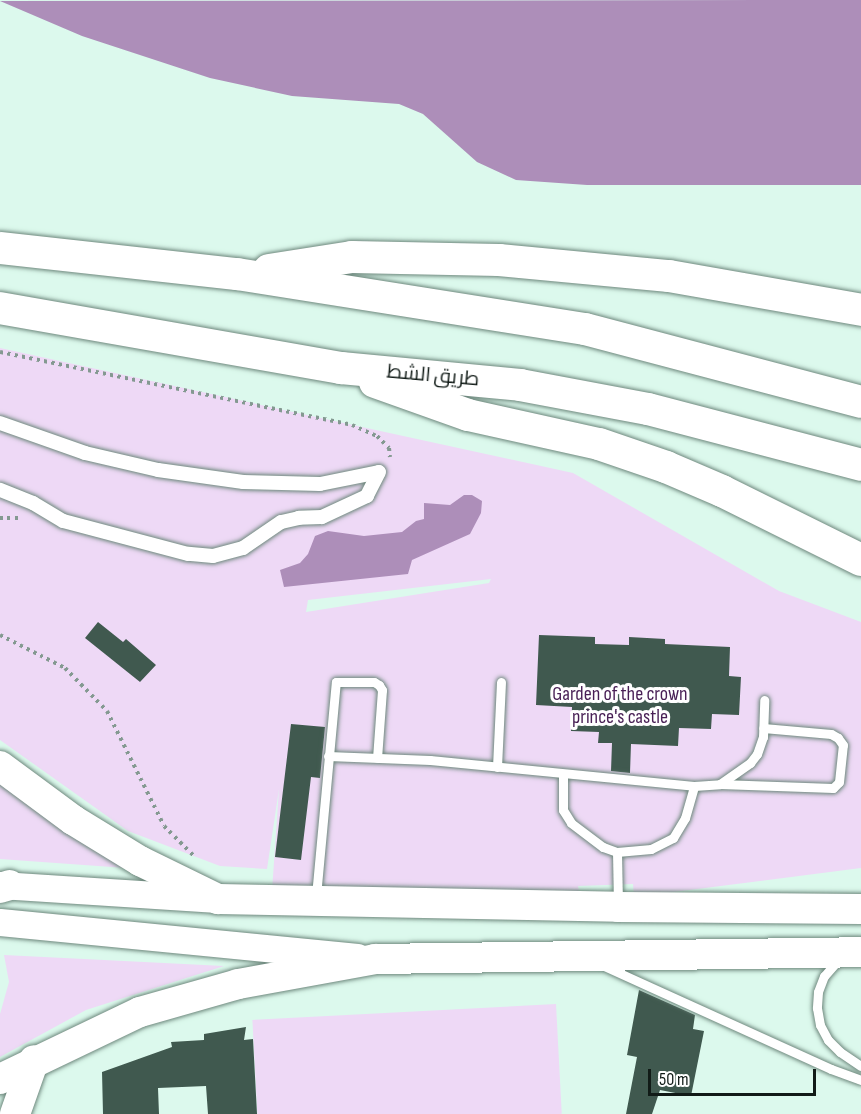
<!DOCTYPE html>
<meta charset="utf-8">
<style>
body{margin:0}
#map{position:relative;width:861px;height:1114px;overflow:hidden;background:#dcf9ed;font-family:"Sofia Sans Condensed",Cairo,sans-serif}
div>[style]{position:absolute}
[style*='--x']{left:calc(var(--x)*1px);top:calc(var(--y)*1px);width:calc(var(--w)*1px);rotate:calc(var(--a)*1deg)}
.green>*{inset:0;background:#eed9f6;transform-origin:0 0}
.water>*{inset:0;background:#ad8eb9}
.building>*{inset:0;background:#40594f}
.path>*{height:4px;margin-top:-2px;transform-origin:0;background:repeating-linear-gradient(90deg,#849991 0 3px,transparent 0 7.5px)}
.roads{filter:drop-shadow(0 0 2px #6e887d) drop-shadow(0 0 2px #6e887d)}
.service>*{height:9px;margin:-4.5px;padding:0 4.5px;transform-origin:4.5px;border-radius:4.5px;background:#fff}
.pedestrian>*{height:14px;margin:-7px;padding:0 7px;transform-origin:7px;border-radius:7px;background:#fff}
.secondary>*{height:27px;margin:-13.5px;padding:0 13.5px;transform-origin:13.5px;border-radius:13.5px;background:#fff}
.primary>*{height:30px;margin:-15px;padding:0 15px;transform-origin:15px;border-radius:15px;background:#fff}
.trunk>*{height:32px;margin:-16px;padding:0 16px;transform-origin:16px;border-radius:16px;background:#fff}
span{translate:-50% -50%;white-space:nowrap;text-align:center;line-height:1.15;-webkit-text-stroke:6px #fff;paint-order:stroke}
.street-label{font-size:20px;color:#111b17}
.park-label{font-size:20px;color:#481f55}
.scale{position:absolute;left:648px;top:1069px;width:168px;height:27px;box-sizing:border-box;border:3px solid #111b17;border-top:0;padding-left:8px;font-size:18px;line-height:21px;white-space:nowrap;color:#111b17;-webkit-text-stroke:4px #fff;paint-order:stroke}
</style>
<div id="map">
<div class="green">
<div style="clip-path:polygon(evenodd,0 348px,573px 473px,779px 591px,861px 622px,861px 868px,634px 897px,633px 884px,578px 886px,581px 901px,272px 891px,279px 789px,267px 869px,220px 866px,128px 831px,0 740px,0 348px,491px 579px,489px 583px,306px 612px,308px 600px,491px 579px)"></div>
<div style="clip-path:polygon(0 778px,126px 868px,0 859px)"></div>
<div style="clip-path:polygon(4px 955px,224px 966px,86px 1010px,0 1057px,0 1014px,9px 982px)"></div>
<div style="left:556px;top:1004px;width:110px;height:304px;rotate:87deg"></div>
</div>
<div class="water">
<div style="clip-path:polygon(861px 0,861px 185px,587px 185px,516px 180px,477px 162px,423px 114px,399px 104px,292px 96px,210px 78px,82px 36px,0 1px)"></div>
<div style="clip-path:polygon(464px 495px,472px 495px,482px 501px,481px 513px,470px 534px,412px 560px,408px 574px,284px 587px,280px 570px,300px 563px,308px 554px,315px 536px,328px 531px,364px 536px,402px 532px,416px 521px,424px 519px,424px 503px,450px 505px)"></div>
</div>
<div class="building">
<div style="clip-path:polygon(98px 622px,123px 642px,126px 639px,156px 665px,140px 682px,85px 638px)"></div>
<div style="clip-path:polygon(539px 635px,595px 637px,595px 644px,629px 645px,629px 637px,665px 639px,665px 644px,730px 647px,729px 676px,741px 677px,739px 715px,712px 714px,711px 729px,679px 728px,678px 746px,631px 744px,630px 773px,611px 771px,612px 743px,598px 743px,599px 732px,571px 731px,572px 707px,536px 705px)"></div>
<div style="clip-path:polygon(291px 724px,325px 727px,320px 778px,311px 777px,301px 860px,275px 857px)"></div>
<div style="clip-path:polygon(639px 990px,695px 1015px,693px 1029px,704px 1031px,691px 1096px,660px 1090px,652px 1114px,626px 1114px,637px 1057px,627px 1055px)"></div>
<div style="clip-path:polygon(246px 1027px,244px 1040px,253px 1039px,257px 1114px,208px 1114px,206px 1086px,158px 1088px,159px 1114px,103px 1114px,102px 1072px,172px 1047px,171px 1042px,204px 1040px,204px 1034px)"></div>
</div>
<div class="path">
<div style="--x:0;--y:352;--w:359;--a:11.7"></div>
<div style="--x:352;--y:425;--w:27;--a:24"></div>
<div style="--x:377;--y:436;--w:17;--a:45"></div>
<div style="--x:389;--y:448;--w:9;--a:84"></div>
<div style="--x:0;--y:518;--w:20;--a:0"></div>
<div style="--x:0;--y:635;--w:73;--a:26.9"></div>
<div style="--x:65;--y:668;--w:60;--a:45.7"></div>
<div style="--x:107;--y:711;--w:128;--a:63.6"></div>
<div style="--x:164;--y:826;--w:44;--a:45"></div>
</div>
<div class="roads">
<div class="service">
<div style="--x:328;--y:756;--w:102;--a:2.2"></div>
<div style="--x:430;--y:760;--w:265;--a:5.6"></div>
<div style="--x:694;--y:786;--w:26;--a:-4"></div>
<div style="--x:720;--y:784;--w:113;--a:2"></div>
<div style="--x:833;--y:788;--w:8;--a:-45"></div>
<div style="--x:839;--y:782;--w:37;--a:-84"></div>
<div style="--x:843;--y:745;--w:9;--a:-126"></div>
<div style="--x:838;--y:738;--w:8;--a:-150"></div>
<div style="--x:831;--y:734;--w:68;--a:-175"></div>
<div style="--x:497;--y:767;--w:85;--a:-87.3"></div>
<div style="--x:563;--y:774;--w:36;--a:90"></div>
<div style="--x:563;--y:810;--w:15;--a:58"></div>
<div style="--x:571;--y:823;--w:40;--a:37"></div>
<div style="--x:603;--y:847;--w:15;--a:20"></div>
<div style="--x:617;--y:852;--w:34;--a:-5"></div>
<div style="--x:651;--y:849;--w:25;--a:-27"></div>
<div style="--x:673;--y:838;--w:23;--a:-59"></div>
<div style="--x:685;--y:818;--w:33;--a:-74"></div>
<div style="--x:720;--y:784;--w:37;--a:-35"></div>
<div style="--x:750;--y:763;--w:11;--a:-52"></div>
<div style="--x:757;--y:754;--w:18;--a:-71"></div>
<div style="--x:763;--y:737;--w:37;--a:-88"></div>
<div style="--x:617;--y:852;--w:50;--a:88.9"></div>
<div style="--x:316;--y:896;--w:215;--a:-84.7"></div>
<div style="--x:336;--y:682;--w:38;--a:0"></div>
<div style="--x:374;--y:682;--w:6;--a:31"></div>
<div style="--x:379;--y:685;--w:6;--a:59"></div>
<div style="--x:382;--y:690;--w:68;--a:94.2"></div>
<div style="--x:839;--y:959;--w:23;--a:131"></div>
<div style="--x:824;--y:976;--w:17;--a:111"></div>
<div style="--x:818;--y:992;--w:16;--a:94"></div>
<div style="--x:817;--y:1008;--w:17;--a:80"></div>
<div style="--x:820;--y:1025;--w:17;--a:62"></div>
<div style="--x:828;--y:1040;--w:17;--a:45"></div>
<div style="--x:840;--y:1052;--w:25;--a:34"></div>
<div style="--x:604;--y:966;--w:249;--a:24.4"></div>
<div style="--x:831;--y:1069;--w:32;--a:20"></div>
</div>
<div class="pedestrian">
<div style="--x:0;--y:423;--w:90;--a:19.4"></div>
<div style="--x:85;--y:453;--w:75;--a:13.1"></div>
<div style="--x:158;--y:470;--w:86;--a:8"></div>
<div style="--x:243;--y:482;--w:77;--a:1.5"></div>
<div style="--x:320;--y:484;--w:60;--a:-11.5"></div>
<div style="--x:379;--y:472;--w:27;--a:117"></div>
<div style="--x:367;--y:496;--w:50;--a:155"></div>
<div style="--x:322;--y:517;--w:23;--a:178"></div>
<div style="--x:299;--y:518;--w:18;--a:167"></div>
<div style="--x:281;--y:522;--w:46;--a:145.6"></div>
<div style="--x:243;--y:548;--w:31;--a:165"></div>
<div style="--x:213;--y:556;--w:25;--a:-175"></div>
<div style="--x:188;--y:554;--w:129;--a:-165.2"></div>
<div style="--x:63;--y:521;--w:35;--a:-149"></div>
<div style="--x:33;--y:503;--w:35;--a:-158"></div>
</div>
<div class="secondary">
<div style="--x:0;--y:885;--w:214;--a:3.7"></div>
<div style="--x:0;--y:922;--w:359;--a:5.6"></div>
</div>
<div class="primary">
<div style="--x:0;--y:766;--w:91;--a:36.5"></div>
<div style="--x:73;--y:820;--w:79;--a:31.5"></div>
<div style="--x:140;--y:861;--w:87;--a:26"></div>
<div style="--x:218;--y:899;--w:400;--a:1.1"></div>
<div style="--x:618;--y:907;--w:243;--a:0.5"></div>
<div style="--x:0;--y:888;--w:10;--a:-17"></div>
<div style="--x:0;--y:1079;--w:155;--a:-25.6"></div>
<div style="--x:140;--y:1012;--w:102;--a:-15.9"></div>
<div style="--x:238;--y:984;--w:139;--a:-10.3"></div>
<div style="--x:375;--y:959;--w:486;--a:-0.8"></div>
<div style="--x:15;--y:1114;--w:57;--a:-70.6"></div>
</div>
<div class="trunk">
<div style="--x:0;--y:248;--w:238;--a:6.3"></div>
<div style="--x:237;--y:274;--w:352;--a:9"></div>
<div style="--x:585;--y:329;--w:285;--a:14.8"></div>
<div style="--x:269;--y:270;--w:84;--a:-8.9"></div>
<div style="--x:352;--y:257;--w:147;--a:1.2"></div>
<div style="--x:499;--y:260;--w:171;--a:5.4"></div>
<div style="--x:669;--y:276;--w:195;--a:10"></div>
<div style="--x:0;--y:308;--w:346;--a:10"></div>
<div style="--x:341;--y:368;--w:180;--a:5.4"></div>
<div style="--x:520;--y:385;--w:130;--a:10.6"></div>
<div style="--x:648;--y:409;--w:220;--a:14.7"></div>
<div style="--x:375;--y:382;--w:99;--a:19.5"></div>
<div style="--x:468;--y:415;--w:134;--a:12.5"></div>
<div style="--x:599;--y:444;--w:71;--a:18.9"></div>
<div style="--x:666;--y:467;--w:61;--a:23.2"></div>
<div style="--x:722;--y:491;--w:155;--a:26.4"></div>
</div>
</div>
<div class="street-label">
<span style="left:433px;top:376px;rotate:5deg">طريق الشط</span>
</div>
<div class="park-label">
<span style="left:620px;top:706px">Garden of the crown<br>prince's castle</span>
</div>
<div class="scale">50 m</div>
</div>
